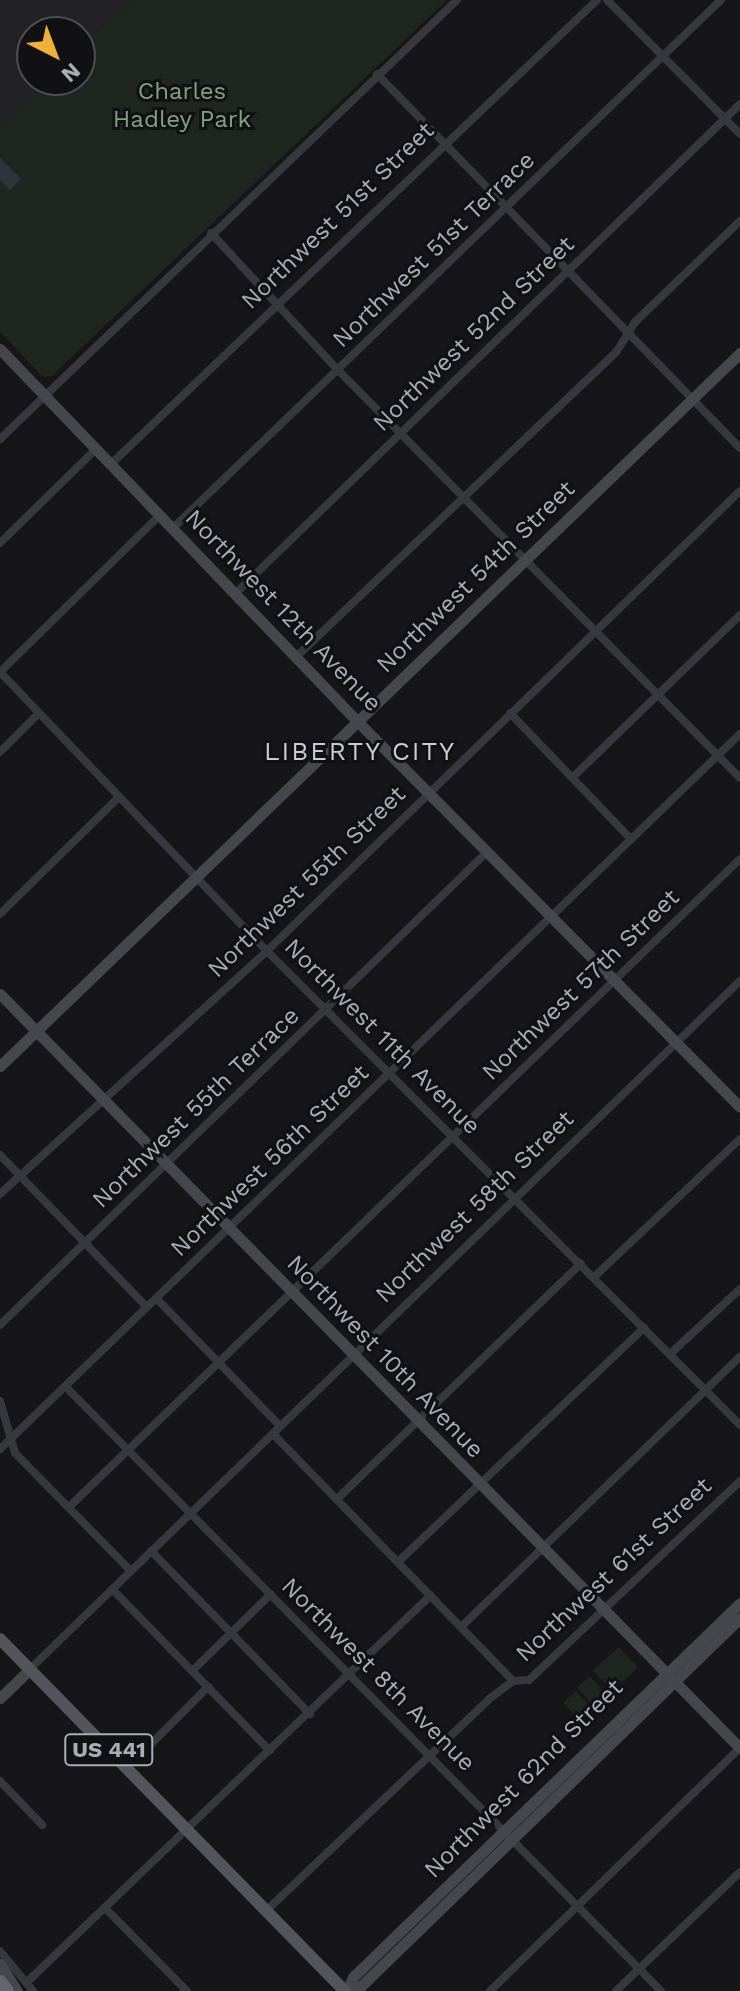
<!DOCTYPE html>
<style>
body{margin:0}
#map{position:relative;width:740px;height:1991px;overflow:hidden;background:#161618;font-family:"Work Sans",sans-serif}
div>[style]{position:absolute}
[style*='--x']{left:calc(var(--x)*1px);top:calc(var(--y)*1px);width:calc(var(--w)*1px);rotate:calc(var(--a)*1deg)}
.built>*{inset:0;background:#222225}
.green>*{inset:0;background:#1e261f;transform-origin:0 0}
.water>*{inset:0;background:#2c353c}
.street>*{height:8px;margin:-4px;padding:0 4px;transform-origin:4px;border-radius:4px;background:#37383d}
.secondary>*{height:11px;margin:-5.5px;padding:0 5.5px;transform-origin:5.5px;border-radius:5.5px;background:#45474d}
.primary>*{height:12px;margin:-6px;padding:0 6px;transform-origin:6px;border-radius:6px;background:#53555c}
.highway>*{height:14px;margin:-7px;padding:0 7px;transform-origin:7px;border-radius:7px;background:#63666e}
span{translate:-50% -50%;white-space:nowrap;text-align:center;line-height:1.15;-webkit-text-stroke:6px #111113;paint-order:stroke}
.shield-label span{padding:2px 6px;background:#111113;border:2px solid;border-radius:6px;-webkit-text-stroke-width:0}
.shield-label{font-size:22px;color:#a8adb8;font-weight:700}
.park-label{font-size:24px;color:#7fa381}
.street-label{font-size:24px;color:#a8adb8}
.neighbourhood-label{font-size:26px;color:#c9ccd4;letter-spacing:2px}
.north{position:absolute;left:16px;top:16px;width:80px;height:80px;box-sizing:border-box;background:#111113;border:2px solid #4d4f55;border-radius:50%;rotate:138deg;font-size:22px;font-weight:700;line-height:32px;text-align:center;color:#a8adb8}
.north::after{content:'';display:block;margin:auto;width:28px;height:36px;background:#f2b134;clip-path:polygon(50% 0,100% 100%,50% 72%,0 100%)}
</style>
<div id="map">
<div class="built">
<div style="clip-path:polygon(0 0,131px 0,80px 48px,80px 32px,32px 32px,32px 80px,46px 80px,0 124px)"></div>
</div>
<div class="green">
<div style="clip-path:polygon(131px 0,447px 0,52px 376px,43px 377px,0 332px,0 124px,46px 80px,80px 80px,80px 48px)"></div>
<div style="left:619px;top:1647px;width:28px;height:35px;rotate:48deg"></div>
<div style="left:590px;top:1676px;width:28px;height:17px;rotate:49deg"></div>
<div style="left:576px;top:1691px;width:27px;height:17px;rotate:48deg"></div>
</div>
<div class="water">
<div style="clip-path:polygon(0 158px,21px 179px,10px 190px,0 180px)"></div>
</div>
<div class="street">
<div style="--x:607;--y:0;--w:189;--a:45.2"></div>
<div style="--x:377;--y:74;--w:521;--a:45.86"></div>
<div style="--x:211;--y:233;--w:185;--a:47.2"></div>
<div style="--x:337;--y:369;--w:574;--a:45.42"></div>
<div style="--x:0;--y:439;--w:634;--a:-43.85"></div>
<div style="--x:111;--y:464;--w:672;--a:-43.67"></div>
<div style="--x:160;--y:515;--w:224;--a:135.5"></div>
<div style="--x:0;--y:672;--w:386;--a:46.3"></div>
<div style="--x:267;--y:951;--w:670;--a:45.06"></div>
<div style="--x:173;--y:528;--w:761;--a:-43.94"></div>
<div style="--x:0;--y:543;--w:134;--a:-44.4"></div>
<div style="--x:236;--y:593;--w:702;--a:-44.13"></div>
<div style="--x:296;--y:657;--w:443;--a:-43.6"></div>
<div style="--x:617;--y:351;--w:34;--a:-58"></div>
<div style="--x:635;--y:322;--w:146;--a:-43.9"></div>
<div style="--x:510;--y:713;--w:175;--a:46.2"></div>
<div style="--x:0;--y:752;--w:55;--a:-45"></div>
<div style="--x:574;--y:776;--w:231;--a:-44.1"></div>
<div style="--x:0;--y:914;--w:167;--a:-44.5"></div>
<div style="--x:0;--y:1155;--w:211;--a:46"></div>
<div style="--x:0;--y:1194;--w:361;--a:-42.3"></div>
<div style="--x:267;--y:951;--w:660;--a:-44.2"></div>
<div style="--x:594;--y:1277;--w:201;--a:-43.4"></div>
<div style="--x:156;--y:1298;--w:178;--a:45.9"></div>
<div style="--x:0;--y:1325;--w:679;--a:-44.16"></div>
<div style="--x:670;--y:1354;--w:96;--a:-42.9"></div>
<div style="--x:66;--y:1387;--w:848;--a:45.43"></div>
<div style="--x:0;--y:1401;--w:54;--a:73.9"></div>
<div style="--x:15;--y:1453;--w:165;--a:45.5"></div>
<div style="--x:273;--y:1434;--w:344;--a:45.8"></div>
<div style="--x:0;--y:1449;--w:1029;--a:-44.02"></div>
<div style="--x:337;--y:1499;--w:339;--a:-44"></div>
<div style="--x:69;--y:1507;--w:933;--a:-44"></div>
<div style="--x:151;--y:1551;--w:228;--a:45.7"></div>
<div style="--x:398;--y:1562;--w:340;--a:-43.6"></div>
<div style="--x:112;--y:1589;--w:226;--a:45.7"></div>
<div style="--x:462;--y:1626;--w:387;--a:-44.1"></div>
<div style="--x:30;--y:1669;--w:989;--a:-44.1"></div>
<div style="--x:192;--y:1671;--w:110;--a:-44.3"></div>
<div style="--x:127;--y:1768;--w:115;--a:-45"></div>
<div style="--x:0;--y:1781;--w:61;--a:46.3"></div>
<div style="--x:106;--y:1909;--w:115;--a:45.4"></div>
<div style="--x:267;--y:1910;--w:306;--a:-43.5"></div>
<div style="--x:489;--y:1699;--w:30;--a:-37"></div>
<div style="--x:513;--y:1681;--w:16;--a:-4"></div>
<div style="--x:529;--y:1680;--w:290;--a:-43.3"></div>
<div style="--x:0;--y:1951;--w:52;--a:50.5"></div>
<div style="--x:27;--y:1982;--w:559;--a:-43.77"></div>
<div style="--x:490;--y:1991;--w:349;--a:-44.2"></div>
<div style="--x:616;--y:1991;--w:172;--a:-43.8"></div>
</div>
<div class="secondary">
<div style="--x:0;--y:349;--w:517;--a:46.18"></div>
<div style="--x:358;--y:722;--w:542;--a:45.22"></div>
<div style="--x:0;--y:994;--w:1056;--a:45.54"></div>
<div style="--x:0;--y:1066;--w:1028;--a:-43.94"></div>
<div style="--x:0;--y:1698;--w:42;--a:-44"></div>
<div style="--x:0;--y:1964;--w:32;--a:58"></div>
<div style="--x:346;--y:1991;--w:16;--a:-63"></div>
<div style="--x:353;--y:1977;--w:538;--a:-44.02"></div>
<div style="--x:348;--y:1991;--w:14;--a:-21"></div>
<div style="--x:361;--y:1986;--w:528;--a:-44.16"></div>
</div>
<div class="primary">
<div style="--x:0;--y:1639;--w:493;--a:45.6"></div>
</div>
<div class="highway">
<div style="--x:0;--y:1982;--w:11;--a:52"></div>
</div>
<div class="shield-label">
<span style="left:109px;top:1750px">US 441</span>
</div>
<div class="park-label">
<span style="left:182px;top:106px">Charles<br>Hadley Park</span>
</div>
<div class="street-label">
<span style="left:338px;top:216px;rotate:-44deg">Northwest 51st Street</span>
<span style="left:434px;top:250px;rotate:-44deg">Northwest 51st Terrace</span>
<span style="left:474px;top:334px;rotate:-44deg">Northwest 52nd Street</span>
<span style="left:476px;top:577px;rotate:-44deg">Northwest 54th Street</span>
<span style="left:283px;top:611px;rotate:46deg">Northwest 12th Avenue</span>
<span style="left:307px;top:882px;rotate:-44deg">Northwest 55th Street</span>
<span style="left:581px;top:985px;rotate:-44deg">Northwest 57th Street</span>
<span style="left:382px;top:1037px;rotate:45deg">Northwest 11th Avenue</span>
<span style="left:196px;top:1108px;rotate:-44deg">Northwest 55th Terrace</span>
<span style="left:270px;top:1161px;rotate:-44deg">Northwest 56th Street</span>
<span style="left:475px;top:1207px;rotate:-44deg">Northwest 58th Street</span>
<span style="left:385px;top:1357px;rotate:46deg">Northwest 10th Avenue</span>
<span style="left:614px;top:1570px;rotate:-43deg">Northwest 61st Street</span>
<span style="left:378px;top:1675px;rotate:45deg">Northwest 8th Avenue</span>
<span style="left:524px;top:1779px;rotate:-45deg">Northwest 62nd Street</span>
</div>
<div class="neighbourhood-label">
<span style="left:360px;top:752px">LIBERTY CITY</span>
</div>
<div class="north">N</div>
</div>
